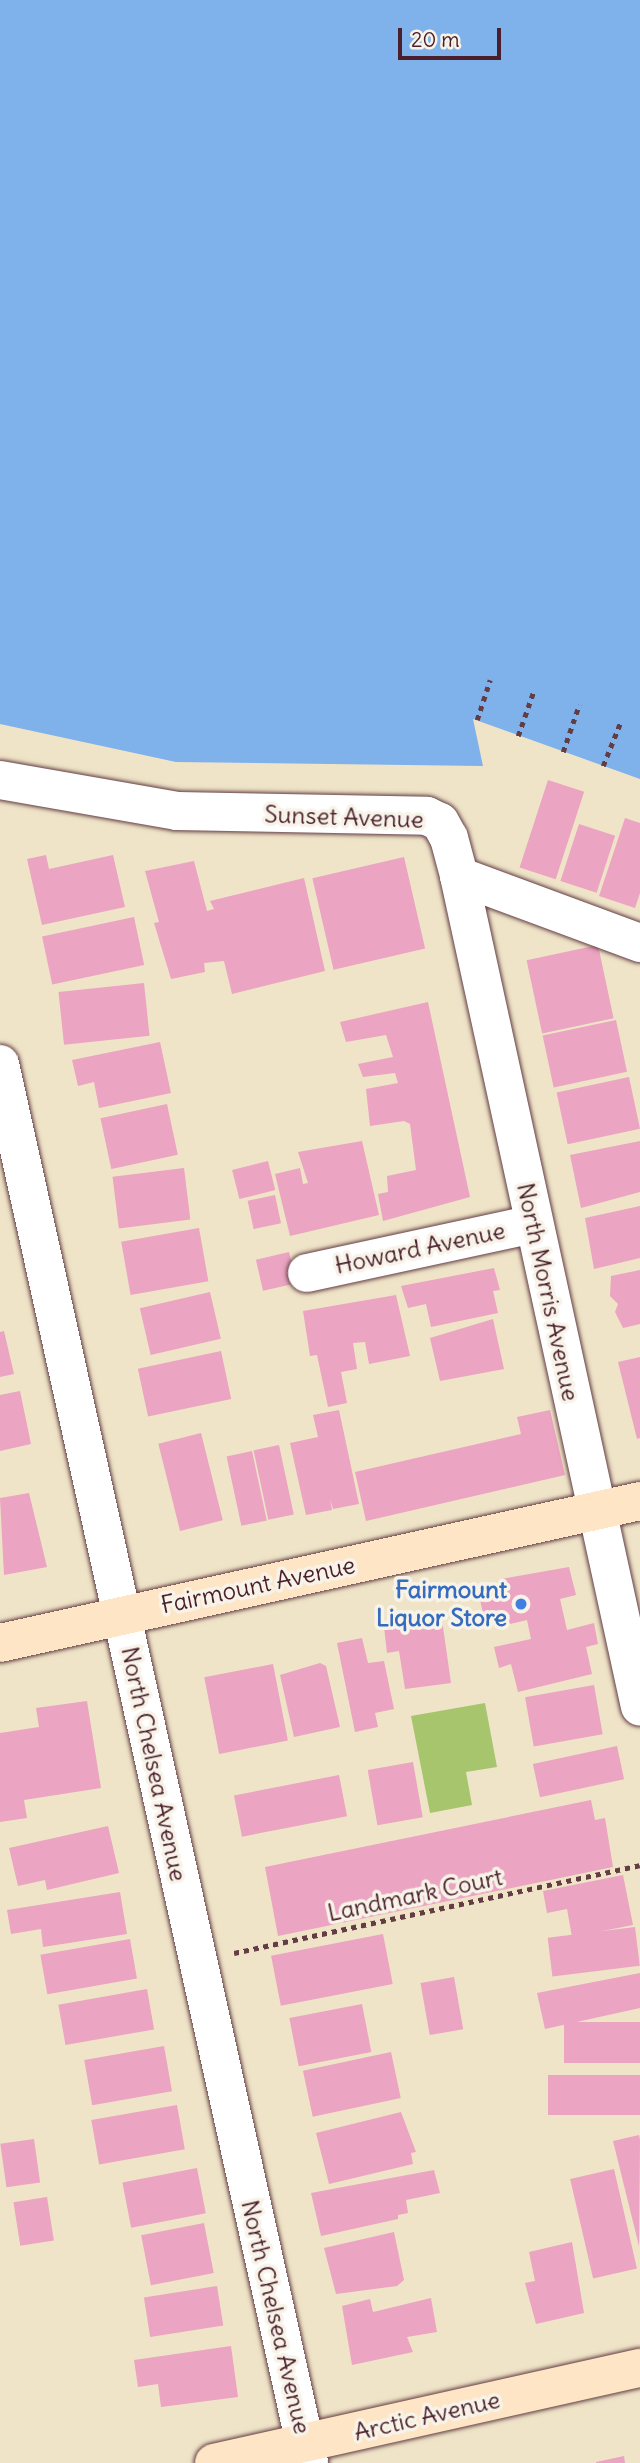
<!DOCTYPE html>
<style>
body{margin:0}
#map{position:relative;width:640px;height:2463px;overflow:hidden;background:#efe4c8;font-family:Delius,sans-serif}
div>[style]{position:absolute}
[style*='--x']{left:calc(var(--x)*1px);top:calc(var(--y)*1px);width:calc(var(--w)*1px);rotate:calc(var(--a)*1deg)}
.green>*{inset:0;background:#a7c56d}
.water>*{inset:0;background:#7fb1eb}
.building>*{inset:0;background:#eba4c1;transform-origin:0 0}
.path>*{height:4.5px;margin-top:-2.25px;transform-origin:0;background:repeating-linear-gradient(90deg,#633d43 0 5px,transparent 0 10px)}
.roads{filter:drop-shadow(0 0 2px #633d43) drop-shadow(0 0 2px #633d43)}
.street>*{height:38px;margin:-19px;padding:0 19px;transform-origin:19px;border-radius:19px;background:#fff}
.secondary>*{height:38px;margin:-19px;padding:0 19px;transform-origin:19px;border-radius:19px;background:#fde5c5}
.dots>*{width:19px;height:19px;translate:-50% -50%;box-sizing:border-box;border:4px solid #f7f3e8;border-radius:50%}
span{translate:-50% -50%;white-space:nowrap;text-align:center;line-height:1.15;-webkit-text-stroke:7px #f7f3e8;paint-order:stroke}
.street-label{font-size:24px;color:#4a1f2b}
.shop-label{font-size:24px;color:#366cbe;font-weight:700}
.right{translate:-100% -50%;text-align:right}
.scale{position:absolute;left:398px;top:28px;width:103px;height:32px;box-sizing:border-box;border:4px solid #4a1f2b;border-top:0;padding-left:9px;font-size:21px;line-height:24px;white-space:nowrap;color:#4a1f2b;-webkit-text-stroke:5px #f7f3e8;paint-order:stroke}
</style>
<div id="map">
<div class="green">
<div style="clip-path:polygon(485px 1703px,497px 1767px,466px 1772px,472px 1805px,430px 1813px,411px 1716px)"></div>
</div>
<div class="water">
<div style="clip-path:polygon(0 0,640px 0,640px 779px,473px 719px,483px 766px,176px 762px,0 724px)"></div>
</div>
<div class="building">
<div style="left:548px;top:780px;width:38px;height:92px;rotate:18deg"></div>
<div style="clip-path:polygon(625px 818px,640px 823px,640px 893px,635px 908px,599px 896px)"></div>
<div style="left:579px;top:824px;width:38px;height:60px;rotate:18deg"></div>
<div style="clip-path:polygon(46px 855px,49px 869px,113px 855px,125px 907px,42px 925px,27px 859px)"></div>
<div style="left:404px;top:857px;width:94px;height:94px;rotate:77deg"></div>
<div style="clip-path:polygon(194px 861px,207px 911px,214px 909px,210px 901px,304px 878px,325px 971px,232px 994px,224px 961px,204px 963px,205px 972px,171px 979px,154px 923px,159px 922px,145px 871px)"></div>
<div style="left:134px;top:917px;width:49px;height:94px;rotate:78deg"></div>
<div style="left:598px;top:945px;width:75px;height:73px;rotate:78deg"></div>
<div style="left:144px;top:983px;width:53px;height:86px;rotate:84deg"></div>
<div style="clip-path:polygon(428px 1002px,470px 1197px,383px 1221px,378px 1194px,388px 1192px,387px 1176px,416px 1170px,410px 1124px,404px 1121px,370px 1126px,366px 1089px,398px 1083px,395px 1073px,363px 1077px,358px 1064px,393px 1057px,386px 1035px,346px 1042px,340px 1022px)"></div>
<div style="left:616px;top:1020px;width:53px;height:75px;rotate:78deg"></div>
<div style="clip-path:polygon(160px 1042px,171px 1093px,99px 1108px,94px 1082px,78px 1086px,72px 1060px)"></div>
<div style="left:629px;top:1077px;width:53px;height:74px;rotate:78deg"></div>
<div style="left:167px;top:1104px;width:52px;height:68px;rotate:78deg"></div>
<div style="clip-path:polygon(362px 1141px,379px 1215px,290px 1236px,275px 1174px,300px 1168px,303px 1184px,308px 1183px,298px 1152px)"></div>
<div style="clip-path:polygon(640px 1141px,640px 1192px,581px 1208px,570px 1155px)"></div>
<div style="left:268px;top:1161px;width:30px;height:37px;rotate:76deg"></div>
<div style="left:184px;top:1168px;width:52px;height:72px;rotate:83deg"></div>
<div style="left:275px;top:1195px;width:29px;height:28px;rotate:78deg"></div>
<div style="clip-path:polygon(640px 1206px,640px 1258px,594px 1269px,585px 1218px)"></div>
<div style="left:199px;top:1228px;width:54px;height:79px;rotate:80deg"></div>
<div style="left:289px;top:1252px;width:32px;height:34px;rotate:77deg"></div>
<div style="clip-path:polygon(494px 1268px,500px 1290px,493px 1291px,498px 1313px,431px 1327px,426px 1304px,408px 1308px,401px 1286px)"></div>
<div style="clip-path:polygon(640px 1270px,640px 1324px,623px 1328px,615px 1312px,618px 1304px,610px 1296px,611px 1276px)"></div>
<div style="left:210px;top:1292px;width:48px;height:72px;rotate:77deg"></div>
<div style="clip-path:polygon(396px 1295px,410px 1356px,369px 1364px,365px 1342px,353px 1343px,357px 1369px,341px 1372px,347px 1403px,328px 1407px,317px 1355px,310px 1356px,303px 1311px)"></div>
<div style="clip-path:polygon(493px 1319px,504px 1369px,440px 1381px,430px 1338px)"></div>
<div style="clip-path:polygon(4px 1331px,14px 1374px,0 1377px,0 1332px)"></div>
<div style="left:221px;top:1351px;width:49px;height:85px;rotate:78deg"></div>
<div style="clip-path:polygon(640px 1357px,640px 1438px,637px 1439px,618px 1362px)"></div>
<div style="clip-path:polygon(20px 1391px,31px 1444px,0 1451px,0 1395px)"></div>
<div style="clip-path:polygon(339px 1410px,359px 1504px,333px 1509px,330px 1499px,332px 1510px,306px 1515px,290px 1443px,318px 1437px,313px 1415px)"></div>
<div style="clip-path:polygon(550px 1410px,565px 1475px,366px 1521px,355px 1472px,521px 1434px,517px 1417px)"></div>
<div style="left:201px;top:1433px;width:90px;height:44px;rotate:76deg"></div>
<div style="left:279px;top:1445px;width:71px;height:26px;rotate:78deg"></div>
<div style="left:252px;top:1451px;width:71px;height:26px;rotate:78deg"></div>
<div style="clip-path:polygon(29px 1493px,47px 1567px,4px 1575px,0 1498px)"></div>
<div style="clip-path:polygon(569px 1567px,576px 1595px,560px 1599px,567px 1630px,594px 1623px,598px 1644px,586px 1647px,592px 1674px,518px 1692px,511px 1664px,499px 1668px,494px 1647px,531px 1639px,527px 1620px,502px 1626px,499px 1610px,483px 1613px,478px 1591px,503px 1585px,501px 1579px)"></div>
<div style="clip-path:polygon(442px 1620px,451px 1683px,405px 1689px,399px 1651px,387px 1653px,384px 1627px)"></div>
<div style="clip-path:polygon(362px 1638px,368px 1663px,384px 1661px,394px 1709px,375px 1713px,378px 1727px,355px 1732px,337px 1643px)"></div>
<div style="clip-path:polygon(320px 1663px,326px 1666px,340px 1727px,294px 1737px,280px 1675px)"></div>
<div style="left:273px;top:1664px;width:78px;height:70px;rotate:79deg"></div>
<div style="left:594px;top:1685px;width:50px;height:70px;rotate:80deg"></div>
<div style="clip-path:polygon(87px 1701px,101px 1788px,24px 1800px,27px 1818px,0 1822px,0 1733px,39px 1727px,36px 1708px)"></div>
<div style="left:617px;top:1746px;width:34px;height:86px;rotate:78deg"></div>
<div style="left:413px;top:1762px;width:56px;height:46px;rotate:80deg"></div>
<div style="left:339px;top:1775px;width:42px;height:107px;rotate:79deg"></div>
<div style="clip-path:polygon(591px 1800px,595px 1820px,605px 1818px,613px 1867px,278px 1936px,265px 1867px)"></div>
<div style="clip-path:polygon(108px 1826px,119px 1873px,47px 1890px,45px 1880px,18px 1886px,9px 1848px)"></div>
<div style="clip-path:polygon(623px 1875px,633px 1925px,572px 1937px,567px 1909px,547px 1913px,543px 1891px)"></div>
<div style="clip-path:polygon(120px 1892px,127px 1934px,43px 1947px,41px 1929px,11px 1934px,7px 1910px)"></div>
<div style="left:635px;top:1927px;width:39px;height:88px;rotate:83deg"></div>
<div style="left:383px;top:1934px;width:51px;height:114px;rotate:79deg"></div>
<div style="left:130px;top:1939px;width:40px;height:91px;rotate:80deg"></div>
<div style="clip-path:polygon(640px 1973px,640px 2008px,545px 2029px,537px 1993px)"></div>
<div style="left:454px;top:1977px;width:53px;height:34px;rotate:80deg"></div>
<div style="left:147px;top:1989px;width:41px;height:90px;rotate:80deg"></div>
<div style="left:362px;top:2004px;width:49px;height:74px;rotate:79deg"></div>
<div style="left:640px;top:2022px;width:41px;height:76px;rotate:90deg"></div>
<div style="left:164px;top:2046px;width:46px;height:81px;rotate:80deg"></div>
<div style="left:391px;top:2052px;width:47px;height:90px;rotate:78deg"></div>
<div style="left:640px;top:2075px;width:40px;height:92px;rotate:90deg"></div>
<div style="left:177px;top:2105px;width:45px;height:87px;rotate:80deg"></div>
<div style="clip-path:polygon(401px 2112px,416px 2152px,411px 2153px,413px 2164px,329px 2184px,316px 2133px)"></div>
<div style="clip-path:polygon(639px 2135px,640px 2140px,639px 2246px,613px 2141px)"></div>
<div style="left:34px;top:2139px;width:44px;height:34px;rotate:82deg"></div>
<div style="left:197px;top:2168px;width:46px;height:76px;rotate:79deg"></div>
<div style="left:614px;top:2169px;width:102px;height:45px;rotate:77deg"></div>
<div style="clip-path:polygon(434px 2170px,440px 2193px,406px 2200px,408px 2213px,398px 2215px,398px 2219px,321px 2236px,311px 2193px)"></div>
<div style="left:47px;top:2197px;width:44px;height:34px;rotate:81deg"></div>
<div style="left:204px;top:2223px;width:51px;height:64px;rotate:79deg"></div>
<div style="clip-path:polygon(394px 2232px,404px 2280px,397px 2286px,336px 2294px,324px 2248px)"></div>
<div style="clip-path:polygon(572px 2242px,584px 2313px,536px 2324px,525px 2283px,535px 2281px,529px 2252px)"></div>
<div style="left:217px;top:2286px;width:40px;height:74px;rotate:81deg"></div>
<div style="clip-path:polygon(431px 2298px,437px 2332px,407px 2337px,413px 2352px,352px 2365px,342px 2306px,370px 2299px,373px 2312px)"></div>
<div style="clip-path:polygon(231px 2346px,238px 2397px,161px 2407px,158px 2384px,138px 2387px,134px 2360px)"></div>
<div style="clip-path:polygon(624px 2456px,625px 2463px,596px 2463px,596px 2462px)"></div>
</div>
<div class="path">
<div style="--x:477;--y:720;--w:42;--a:-72"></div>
<div style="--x:518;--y:736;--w:49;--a:-70.8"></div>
<div style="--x:563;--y:752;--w:50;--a:-71.2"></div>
<div style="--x:603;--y:766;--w:48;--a:-68.2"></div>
<div style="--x:234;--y:1953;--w:415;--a:-12.2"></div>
</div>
<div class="roads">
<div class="street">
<div style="--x:0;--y:780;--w:180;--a:9.9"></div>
<div style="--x:177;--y:811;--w:250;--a:1.1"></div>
<div style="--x:427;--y:816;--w:14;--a:25"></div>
<div style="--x:440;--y:822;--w:18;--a:61"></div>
<div style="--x:449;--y:838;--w:39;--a:75"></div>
<div style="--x:459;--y:876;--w:850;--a:77.71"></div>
<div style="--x:459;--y:876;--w:193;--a:20.3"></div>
<div style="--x:0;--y:1064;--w:1433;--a:77.54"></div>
<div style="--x:307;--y:1273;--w:232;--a:-12.2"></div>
</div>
<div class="secondary">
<div style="--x:0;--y:1643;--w:656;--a:-12.51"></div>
<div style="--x:214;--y:2463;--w:436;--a:-12.6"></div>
</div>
</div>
<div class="dots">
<div style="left:521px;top:1604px;background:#3f7fe0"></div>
</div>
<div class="street-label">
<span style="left:344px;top:817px;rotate:2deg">Sunset Avenue</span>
<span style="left:420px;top:1248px;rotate:-12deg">Howard Avenue</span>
<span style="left:548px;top:1292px;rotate:78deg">North Morris Avenue</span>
<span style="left:258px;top:1585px;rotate:-12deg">Fairmount Avenue</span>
<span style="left:154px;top:1764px;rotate:78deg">North Chelsea Avenue</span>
<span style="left:415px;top:1895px;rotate:-12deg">Landmark Court</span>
<span style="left:276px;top:2317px;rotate:77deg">North Chelsea Avenue</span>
<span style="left:427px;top:2416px;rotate:-13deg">Arctic Avenue</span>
</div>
<div class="shop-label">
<span class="right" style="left:507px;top:1604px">Fairmount<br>Liquor Store</span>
</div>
<div class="scale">20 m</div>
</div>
